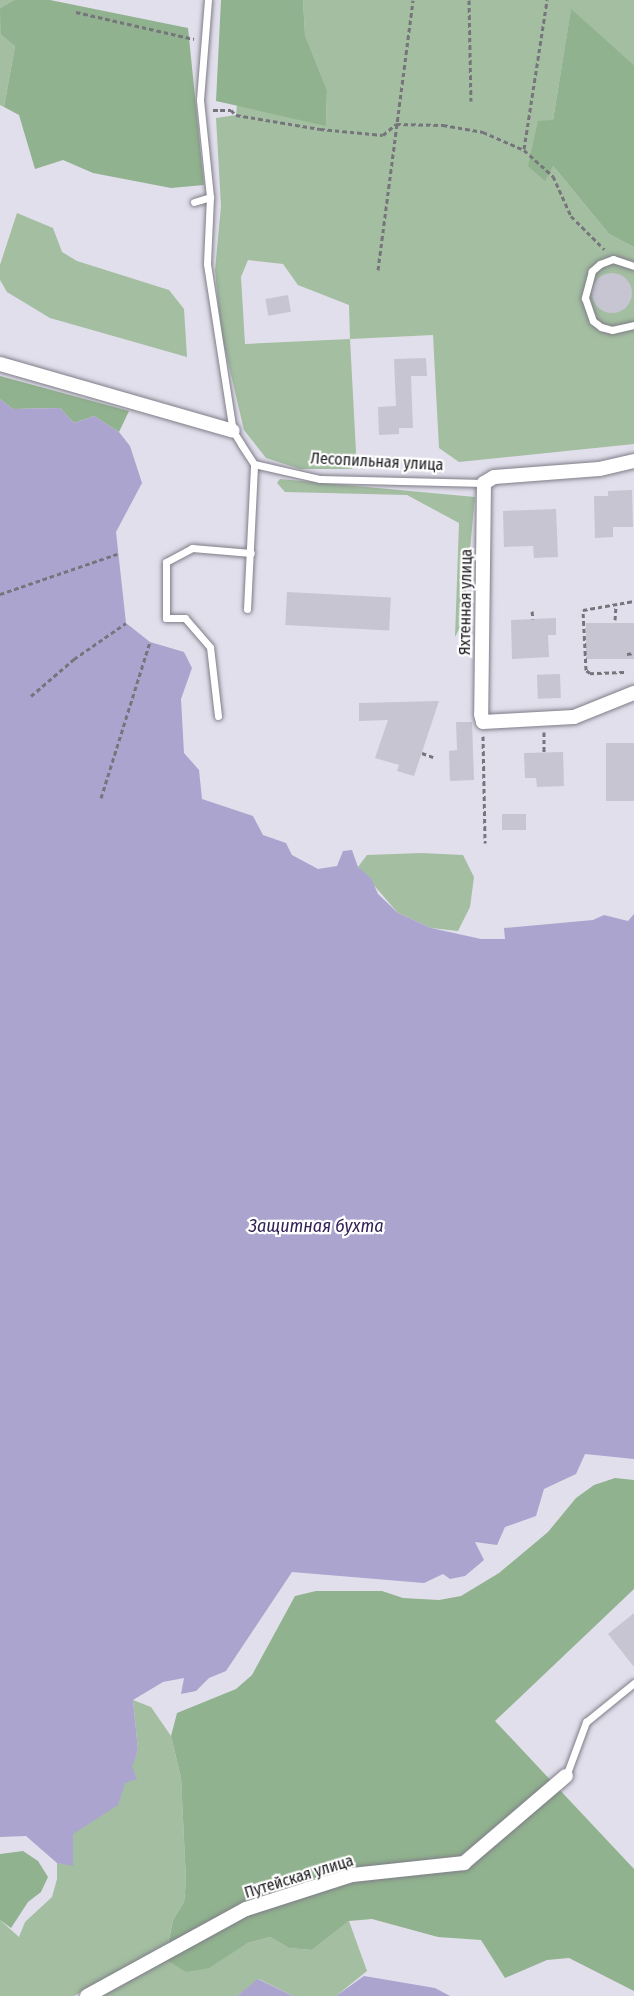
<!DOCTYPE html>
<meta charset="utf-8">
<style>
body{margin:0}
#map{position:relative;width:634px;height:1996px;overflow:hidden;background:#e1dfeb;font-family:"Fira Sans Condensed",sans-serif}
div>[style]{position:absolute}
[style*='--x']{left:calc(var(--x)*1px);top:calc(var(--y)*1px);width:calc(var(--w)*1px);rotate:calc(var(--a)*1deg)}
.green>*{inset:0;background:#a3bea0}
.forest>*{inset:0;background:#91b28e}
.water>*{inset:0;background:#aba4cf}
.building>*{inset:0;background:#c7c5d1;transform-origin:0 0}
.round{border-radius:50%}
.path>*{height:3px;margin-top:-1.5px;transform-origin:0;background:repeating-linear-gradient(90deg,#76757c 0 4.5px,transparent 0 7.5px)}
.roads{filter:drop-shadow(0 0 2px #7f7d88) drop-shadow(0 0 2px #7f7d88)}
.lane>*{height:7px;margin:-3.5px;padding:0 3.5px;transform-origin:3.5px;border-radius:3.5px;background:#fff}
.street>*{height:14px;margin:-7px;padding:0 7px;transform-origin:7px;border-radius:7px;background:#fff}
span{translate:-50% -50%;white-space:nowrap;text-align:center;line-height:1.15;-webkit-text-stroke:4.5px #fff;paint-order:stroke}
.street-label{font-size:16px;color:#1a1a1e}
.water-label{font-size:18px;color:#312157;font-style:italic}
</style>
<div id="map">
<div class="green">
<div style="clip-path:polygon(0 0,14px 0,0 8px,15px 46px,4px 107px,0 105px)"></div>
<div style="clip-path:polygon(evenodd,303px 0,634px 0,634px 65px,571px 10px,553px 120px,552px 165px,609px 234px,634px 247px,634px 444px,459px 462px,439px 448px,433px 335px,350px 339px,356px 452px,352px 469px,300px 469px,266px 458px,244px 430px,221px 332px,215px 270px,221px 206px,216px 118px,236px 115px,237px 105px,326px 125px,327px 90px,305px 35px,303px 0,248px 260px,283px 264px,298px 285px,349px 305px,350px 339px,245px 344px,241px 277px,248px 260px)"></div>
<div style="clip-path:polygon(17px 213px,53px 228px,62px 252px,77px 261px,169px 290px,184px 309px,187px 357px,50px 318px,7px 292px,0 280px,0 265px)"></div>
<div style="clip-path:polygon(280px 479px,475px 497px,463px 622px,455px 637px,459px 523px,407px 495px,285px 492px,277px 483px)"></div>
<div style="clip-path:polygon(421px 853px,463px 855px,474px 877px,470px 907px,458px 931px,431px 928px,398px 913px,358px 867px,367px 855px)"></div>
<div style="clip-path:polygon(133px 1700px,151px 1707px,171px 1736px,181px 1778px,186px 1881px,184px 1902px,173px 1920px,168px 1943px,74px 1996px,0 1996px,0 1920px,19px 1937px,25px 1922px,52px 1897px,57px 1879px,57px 1863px,73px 1865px,73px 1834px,125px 1783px,138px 1750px)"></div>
<div style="clip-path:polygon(349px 1921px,367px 1971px,336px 1996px,293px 1996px,259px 1979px,237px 1996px,100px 1996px,165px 1959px,208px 1968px,248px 1943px,270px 1937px,289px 1948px,312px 1950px)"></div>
</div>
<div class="forest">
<div style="clip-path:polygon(14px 0,50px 0,188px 28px,204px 185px,171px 188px,93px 173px,63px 160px,35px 169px,19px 115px,4px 107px,15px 46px,1px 34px,0 8px)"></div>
<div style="clip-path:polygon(221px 0,303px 0,305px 35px,327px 90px,326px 126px,216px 101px)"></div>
<div style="clip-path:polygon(571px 9px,634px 65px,634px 247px,609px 234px,553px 166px,545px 181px,528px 166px,538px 121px,553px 120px)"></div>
<div style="clip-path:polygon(0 376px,129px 411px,119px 432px,94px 416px,74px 423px,60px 408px,13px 409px,0 399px)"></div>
<div style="clip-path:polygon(615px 1478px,634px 1480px,634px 1589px,495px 1721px,634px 1869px,634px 1991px,569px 1958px,547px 1960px,505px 1978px,481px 1940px,438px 1937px,372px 1919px,349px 1921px,312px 1950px,289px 1948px,270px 1937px,248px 1943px,209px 1968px,186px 1972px,165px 1959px,173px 1920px,184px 1902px,186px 1881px,181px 1778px,171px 1736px,177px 1713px,236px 1689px,252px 1675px,295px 1596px,316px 1591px,382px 1591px,403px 1598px,439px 1600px,461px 1596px,499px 1573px,548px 1532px,576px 1498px,594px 1485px)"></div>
<div style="clip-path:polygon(23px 1851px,38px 1861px,48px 1877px,41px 1892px,28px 1902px,11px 1928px,0 1920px,0 1854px)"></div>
</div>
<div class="water">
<div style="clip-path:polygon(0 399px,13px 409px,60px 408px,74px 423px,94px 416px,119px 432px,130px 446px,142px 483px,116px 532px,126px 623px,150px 642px,184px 652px,192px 668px,181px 699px,184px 753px,199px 770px,202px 799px,253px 816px,263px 835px,286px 843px,292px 855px,318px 869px,337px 866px,343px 851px,352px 850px,358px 867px,371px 878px,378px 894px,398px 913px,431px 928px,481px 939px,505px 939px,504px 928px,593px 920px,604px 915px,628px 921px,634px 914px,634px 1459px,585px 1454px,576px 1474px,544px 1489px,536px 1516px,505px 1527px,497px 1545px,475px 1542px,484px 1560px,465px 1576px,450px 1579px,443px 1574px,424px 1583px,292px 1572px,226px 1671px,209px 1678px,196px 1691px,181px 1694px,184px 1678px,163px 1682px,133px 1700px,138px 1750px,132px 1767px,137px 1779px,125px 1783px,118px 1805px,73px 1834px,73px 1866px,57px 1863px,26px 1836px,0 1837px)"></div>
<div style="clip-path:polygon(364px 1976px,435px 1988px,450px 1996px,336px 1996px)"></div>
<div style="clip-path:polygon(258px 1979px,293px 1996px,237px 1996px)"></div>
</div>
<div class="building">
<div class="round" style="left:592px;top:273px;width:40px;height:40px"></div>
<div style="left:288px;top:295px;width:17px;height:23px;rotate:80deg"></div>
<div style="clip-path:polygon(426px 358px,427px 376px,411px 376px,413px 428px,399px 428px,399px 434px,379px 435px,378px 407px,396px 406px,394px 359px)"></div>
<div style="clip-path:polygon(632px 490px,633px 527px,613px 527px,613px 537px,595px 538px,594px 496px,608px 496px,608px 491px)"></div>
<div style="clip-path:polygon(556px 509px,558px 557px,534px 558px,533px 546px,504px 547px,503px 511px)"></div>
<div style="left:287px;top:592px;width:104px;height:33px;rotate:3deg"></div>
<div style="clip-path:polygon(556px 618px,556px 635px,548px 635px,549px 657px,512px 659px,511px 620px)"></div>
<div style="left:634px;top:623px;width:36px;height:48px;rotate:90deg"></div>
<div style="left:560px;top:674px;width:24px;height:23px;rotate:88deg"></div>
<div style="clip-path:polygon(439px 701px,414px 776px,397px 771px,399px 765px,375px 758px,388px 720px,359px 721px,359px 703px)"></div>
<div style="clip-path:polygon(456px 722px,472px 722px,474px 780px,450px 781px,449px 751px,457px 750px)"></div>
<div style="left:606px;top:743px;width:28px;height:58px"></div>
<div style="clip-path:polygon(563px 752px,564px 786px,537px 787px,536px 778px,525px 778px,524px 753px)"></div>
<div style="left:526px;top:814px;width:16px;height:24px;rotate:90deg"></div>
<div style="clip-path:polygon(634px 1613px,634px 1667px,608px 1634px)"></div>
</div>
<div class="path">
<div style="--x:469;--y:0;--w:101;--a:88.9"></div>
<div style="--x:76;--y:12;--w:121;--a:12.9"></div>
<div style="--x:213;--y:110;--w:18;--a:0"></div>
<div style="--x:231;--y:110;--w:7;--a:45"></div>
<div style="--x:236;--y:115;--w:85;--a:9.5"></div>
<div style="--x:320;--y:129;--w:63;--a:5.4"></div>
<div style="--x:383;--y:135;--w:17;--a:-40"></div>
<div style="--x:396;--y:124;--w:47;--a:1.2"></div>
<div style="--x:443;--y:125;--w:41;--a:9.9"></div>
<div style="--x:483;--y:132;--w:45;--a:23.7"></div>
<div style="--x:524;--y:150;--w:39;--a:42"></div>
<div style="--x:553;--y:176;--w:44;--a:65.8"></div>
<div style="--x:571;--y:216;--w:47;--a:45"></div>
<div style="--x:524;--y:149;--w:151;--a:-81.2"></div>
<div style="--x:378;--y:270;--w:272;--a:-82.6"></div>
<div style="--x:0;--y:594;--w:124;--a:-18.9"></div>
<div style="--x:532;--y:611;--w:8;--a:83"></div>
<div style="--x:615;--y:620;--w:16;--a:-86"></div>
<div style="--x:627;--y:654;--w:7;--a:-8"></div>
<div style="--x:624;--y:672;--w:34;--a:178"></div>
<div style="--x:590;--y:673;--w:5;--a:-143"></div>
<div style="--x:586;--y:670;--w:60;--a:-92.9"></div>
<div style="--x:583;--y:610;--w:52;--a:-10"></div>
<div style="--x:31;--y:696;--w:57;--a:-40.7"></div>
<div style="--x:74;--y:659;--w:63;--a:-34.7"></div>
<div style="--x:544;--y:732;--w:20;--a:90"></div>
<div style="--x:483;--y:736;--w:107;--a:88.9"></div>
<div style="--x:422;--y:753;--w:12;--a:20"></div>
<div style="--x:101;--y:798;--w:164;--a:-72.6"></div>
</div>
<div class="roads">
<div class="lane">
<div style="--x:208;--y:0;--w:100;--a:94.6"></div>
<div style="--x:200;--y:100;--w:98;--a:84.1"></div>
<div style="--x:210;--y:197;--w:67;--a:92.6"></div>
<div style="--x:207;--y:264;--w:169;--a:81.2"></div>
<div style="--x:233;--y:431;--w:15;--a:58"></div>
<div style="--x:241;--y:444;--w:24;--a:57"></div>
<div style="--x:254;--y:464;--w:68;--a:12.8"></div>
<div style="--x:320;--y:479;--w:164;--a:1.4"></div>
<div style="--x:194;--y:202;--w:17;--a:-17"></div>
<div style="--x:634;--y:266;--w:22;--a:-162"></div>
<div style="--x:613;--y:259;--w:14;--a:159"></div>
<div style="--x:600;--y:264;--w:11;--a:139"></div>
<div style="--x:592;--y:271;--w:28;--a:105"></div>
<div style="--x:585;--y:298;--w:24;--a:71"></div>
<div style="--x:593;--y:321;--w:10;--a:37"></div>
<div style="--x:601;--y:327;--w:11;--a:15"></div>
<div style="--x:612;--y:330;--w:23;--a:-13"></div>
<div style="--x:247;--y:609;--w:145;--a:-87.2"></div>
<div style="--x:218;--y:716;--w:69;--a:-96.6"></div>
<div style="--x:210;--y:647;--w:38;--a:-131"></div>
<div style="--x:185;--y:618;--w:19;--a:180"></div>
<div style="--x:166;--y:618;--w:56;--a:-90"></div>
<div style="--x:166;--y:562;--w:30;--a:-28"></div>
<div style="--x:192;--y:548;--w:59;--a:4.8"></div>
<div style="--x:566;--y:1776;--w:58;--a:-69.7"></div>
<div style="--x:586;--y:1722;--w:62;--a:-39.1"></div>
</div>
<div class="street">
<div style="--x:0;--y:364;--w:242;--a:16"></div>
<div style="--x:634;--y:461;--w:36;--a:167"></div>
<div style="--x:599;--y:469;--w:105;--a:175.6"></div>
<div style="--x:494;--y:477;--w:12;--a:149"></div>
<div style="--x:484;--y:483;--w:231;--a:90.7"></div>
<div style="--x:481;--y:714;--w:8;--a:76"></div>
<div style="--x:483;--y:722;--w:91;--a:-3.1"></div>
<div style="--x:574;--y:717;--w:65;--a:-21.8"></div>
<div style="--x:87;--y:1996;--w:181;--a:-28.7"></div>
<div style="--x:246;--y:1909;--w:111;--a:-17.8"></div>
<div style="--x:352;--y:1875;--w:113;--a:-6.1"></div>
<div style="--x:464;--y:1863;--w:134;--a:-40.5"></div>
</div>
</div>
<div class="street-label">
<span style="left:377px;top:462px;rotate:3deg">Лесопильная улица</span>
<span style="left:466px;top:602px;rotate:-89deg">Яхтенная улица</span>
<span style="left:299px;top:1877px;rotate:-17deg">Путейская улица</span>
</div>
<div class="water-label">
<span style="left:316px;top:1226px">Защитная бухта</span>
</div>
</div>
